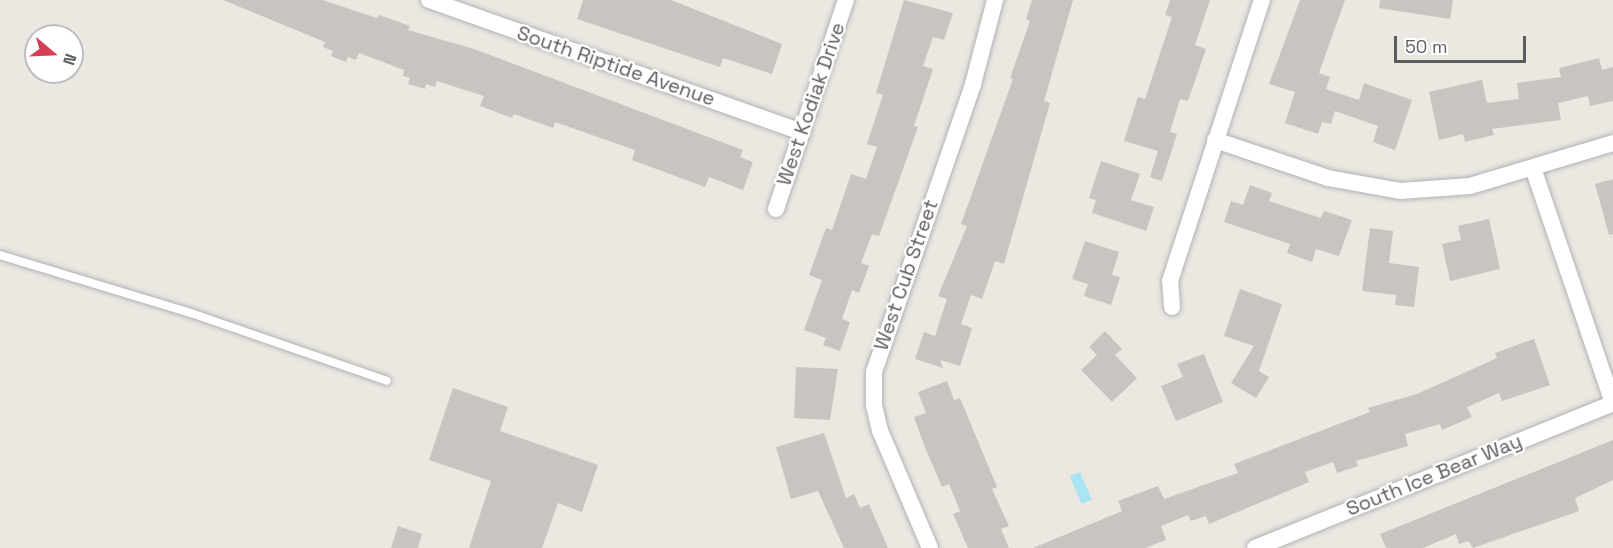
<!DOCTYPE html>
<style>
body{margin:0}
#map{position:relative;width:1613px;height:548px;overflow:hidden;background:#ebe7e1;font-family:"Space Grotesk",sans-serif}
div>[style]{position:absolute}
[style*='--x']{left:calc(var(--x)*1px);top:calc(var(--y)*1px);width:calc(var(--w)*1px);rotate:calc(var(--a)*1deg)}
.water>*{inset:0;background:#a8e4f4;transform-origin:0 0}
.building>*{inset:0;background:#c8c4c0}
.roads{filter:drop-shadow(0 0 2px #afb3b5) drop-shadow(0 0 2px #afb3b5)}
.lane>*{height:8px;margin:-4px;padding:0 4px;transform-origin:4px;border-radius:4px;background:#fff}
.street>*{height:16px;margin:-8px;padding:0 8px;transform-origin:8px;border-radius:8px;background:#fff}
span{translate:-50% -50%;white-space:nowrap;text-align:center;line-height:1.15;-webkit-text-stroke:4.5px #fff;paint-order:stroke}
.street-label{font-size:20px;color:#5a5e60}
.north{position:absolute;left:24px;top:24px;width:60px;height:60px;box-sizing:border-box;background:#fff;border:2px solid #bdbfbf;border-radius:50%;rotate:109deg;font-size:16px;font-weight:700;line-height:24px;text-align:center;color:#5a5e60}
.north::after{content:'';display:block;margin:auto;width:21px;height:27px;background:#d43f55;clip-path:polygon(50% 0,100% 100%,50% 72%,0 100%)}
.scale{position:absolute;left:1394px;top:36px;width:132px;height:27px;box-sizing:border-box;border:3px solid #5a5e60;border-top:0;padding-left:8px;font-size:18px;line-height:21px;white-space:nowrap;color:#5a5e60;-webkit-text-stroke:4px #fff;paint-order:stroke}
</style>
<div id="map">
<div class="water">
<div style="left:1080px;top:472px;width:30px;height:11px;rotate:67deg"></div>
</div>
<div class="building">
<div style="clip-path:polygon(223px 0,323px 0,377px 18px,379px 15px,410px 26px,408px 30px,474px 49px,743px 150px,740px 157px,753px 162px,743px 190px,709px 177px,705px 187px,632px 160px,635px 150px,592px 135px,555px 122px,553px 128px,514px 114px,512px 118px,480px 106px,484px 96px,437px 81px,435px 87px,426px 84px,425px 89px,408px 84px,410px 78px,403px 76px,404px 70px,359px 53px,356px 60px,348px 57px,346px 62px,331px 56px,333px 51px,323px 47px,325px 42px)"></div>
<div style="clip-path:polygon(583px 0,671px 0,782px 44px,772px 74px,723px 58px,720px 67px,577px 19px)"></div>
<div style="clip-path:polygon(904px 0,953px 13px,944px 40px,933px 37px,923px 66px,933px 69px,914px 126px,918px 127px,879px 236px,872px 234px,861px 263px,869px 266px,859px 293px,852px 290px,842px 319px,850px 322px,840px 351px,823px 345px,826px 338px,804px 330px,822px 280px,809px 275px,826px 228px,832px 230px,851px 174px,866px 179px,877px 147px,867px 144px,883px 95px,876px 93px)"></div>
<div style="clip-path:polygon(1032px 0,1073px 0,1044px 101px,1050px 103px,1004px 264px,995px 261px,982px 299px,971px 295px,961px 324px,972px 328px,960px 366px,940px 360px,943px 368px,915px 359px,924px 332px,935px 336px,947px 299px,938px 296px,967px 226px,961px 224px,1013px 79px,1010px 78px,1030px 21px,1026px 19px)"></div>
<div style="clip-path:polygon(1170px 0,1210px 0,1195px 45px,1206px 49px,1188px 101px,1180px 99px,1170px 132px,1177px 134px,1162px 181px,1150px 177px,1158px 151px,1124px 141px,1138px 97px,1145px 99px,1172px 17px,1165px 15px)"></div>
<div style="clip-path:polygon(1300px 0,1345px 0,1319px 73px,1330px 77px,1326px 89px,1359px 100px,1364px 83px,1412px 100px,1395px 150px,1373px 142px,1378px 126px,1335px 111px,1331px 124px,1322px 122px,1318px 134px,1285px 123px,1295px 92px,1269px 84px)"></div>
<div style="clip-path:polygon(1380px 0,1453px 0,1450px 19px,1379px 8px)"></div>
<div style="clip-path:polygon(1599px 58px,1602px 70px,1613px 67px,1613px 101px,1590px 106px,1588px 96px,1558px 103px,1561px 120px,1492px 129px,1494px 135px,1465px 142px,1463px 134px,1439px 140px,1429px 92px,1482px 80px,1487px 103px,1519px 99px,1517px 83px,1561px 77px,1559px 68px)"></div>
<div style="clip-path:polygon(1101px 161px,1140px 174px,1131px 200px,1154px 207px,1146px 231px,1092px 213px,1096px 200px,1089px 198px)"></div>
<div style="clip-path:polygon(1613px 179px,1613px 234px,1609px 235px,1595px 184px)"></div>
<div style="clip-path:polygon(1250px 185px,1272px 193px,1269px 201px,1321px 218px,1324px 211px,1352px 220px,1339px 256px,1316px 249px,1312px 262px,1287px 253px,1290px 244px,1224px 222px,1231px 201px,1243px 205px)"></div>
<div style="clip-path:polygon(1489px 219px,1500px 269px,1450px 281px,1442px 244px,1461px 240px,1458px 226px)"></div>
<div style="clip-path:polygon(1370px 228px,1393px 231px,1389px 263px,1419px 267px,1414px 307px,1395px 305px,1396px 295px,1362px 291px)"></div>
<div style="clip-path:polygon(1085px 241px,1119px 252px,1112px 275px,1120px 277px,1111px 305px,1084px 296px,1088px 284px,1072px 279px)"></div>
<div style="clip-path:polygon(1240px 289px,1282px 304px,1259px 371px,1269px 377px,1256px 398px,1231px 383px,1254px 346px,1224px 336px)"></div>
<div style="clip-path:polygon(1105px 331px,1122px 349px,1115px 355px,1137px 378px,1112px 402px,1081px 370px,1097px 355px,1089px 347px)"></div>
<div style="clip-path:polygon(1534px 339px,1550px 385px,1502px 401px,1499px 393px,1467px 407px,1472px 417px,1442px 430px,1440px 424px,1405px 434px,1408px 446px,1356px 461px,1358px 466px,1337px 473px,1333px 462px,1305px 472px,1309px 482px,1209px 524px,1206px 516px,1191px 521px,1188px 515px,1161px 526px,1166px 540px,1145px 548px,1033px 548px,1122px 511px,1118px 501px,1158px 486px,1164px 499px,1238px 473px,1234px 464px,1370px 412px,1368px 408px,1417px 394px,1497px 358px,1495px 353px)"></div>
<div style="clip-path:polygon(1204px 354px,1223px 402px,1176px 421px,1161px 386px,1183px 377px,1177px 364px)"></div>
<div style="clip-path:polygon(796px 367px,838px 369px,830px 420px,794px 418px)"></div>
<div style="clip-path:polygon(947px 381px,954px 400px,960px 398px,997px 487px,992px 489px,1009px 526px,1001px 529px,1009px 548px,968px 548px,953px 514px,960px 511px,949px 484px,942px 487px,924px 445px,914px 417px,926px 413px,918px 392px)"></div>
<div style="clip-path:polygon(453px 388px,508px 407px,500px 431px,598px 465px,582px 512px,558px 503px,542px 548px,469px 548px,491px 481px,429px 460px)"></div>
<div style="clip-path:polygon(824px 433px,846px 498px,854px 494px,860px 508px,869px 504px,888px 548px,844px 548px,818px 491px,791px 499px,776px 447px)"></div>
<div style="clip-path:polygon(1613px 440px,1613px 480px,1575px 498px,1579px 511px,1473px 548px,1468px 541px,1459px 544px,1456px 534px,1423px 548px,1386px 548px,1380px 534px)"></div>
<div style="clip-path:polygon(398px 526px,422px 534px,418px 548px,391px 548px)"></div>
</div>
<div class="roads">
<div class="lane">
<div style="--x:0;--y:255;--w:200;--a:16.9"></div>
<div style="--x:191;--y:313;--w:207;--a:19.1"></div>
</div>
<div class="street">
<div style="--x:429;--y:0;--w:396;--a:19.5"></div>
<div style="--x:1215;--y:140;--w:119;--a:18.6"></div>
<div style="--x:1328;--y:178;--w:73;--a:10.2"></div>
<div style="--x:1400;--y:191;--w:70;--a:-4.1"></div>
<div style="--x:1470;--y:186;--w:149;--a:-16.7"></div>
<div style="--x:1533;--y:168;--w:248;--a:71.2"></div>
<div style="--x:776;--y:209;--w:220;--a:-71.5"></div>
<div style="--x:1172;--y:307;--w:26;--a:-94"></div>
<div style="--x:1170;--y:281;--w:296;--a:-71.9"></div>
<div style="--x:930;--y:548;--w:127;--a:-113.1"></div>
<div style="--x:880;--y:431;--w:26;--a:-103"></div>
<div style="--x:874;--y:406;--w:34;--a:-90"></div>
<div style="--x:874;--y:372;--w:305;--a:-71"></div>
<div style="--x:973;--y:84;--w:87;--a:-75.3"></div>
<div style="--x:1255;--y:548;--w:386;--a:-22"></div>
</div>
</div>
<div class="street-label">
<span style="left:616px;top:66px;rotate:19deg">South Riptide Avenue</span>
<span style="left:811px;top:104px;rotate:-71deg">West Kodiak Drive</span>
<span style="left:906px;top:275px;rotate:-71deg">West Cub Street</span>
<span style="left:1434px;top:475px;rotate:-22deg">South Ice Bear Way</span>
</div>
<div class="north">N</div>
<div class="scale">50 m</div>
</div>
